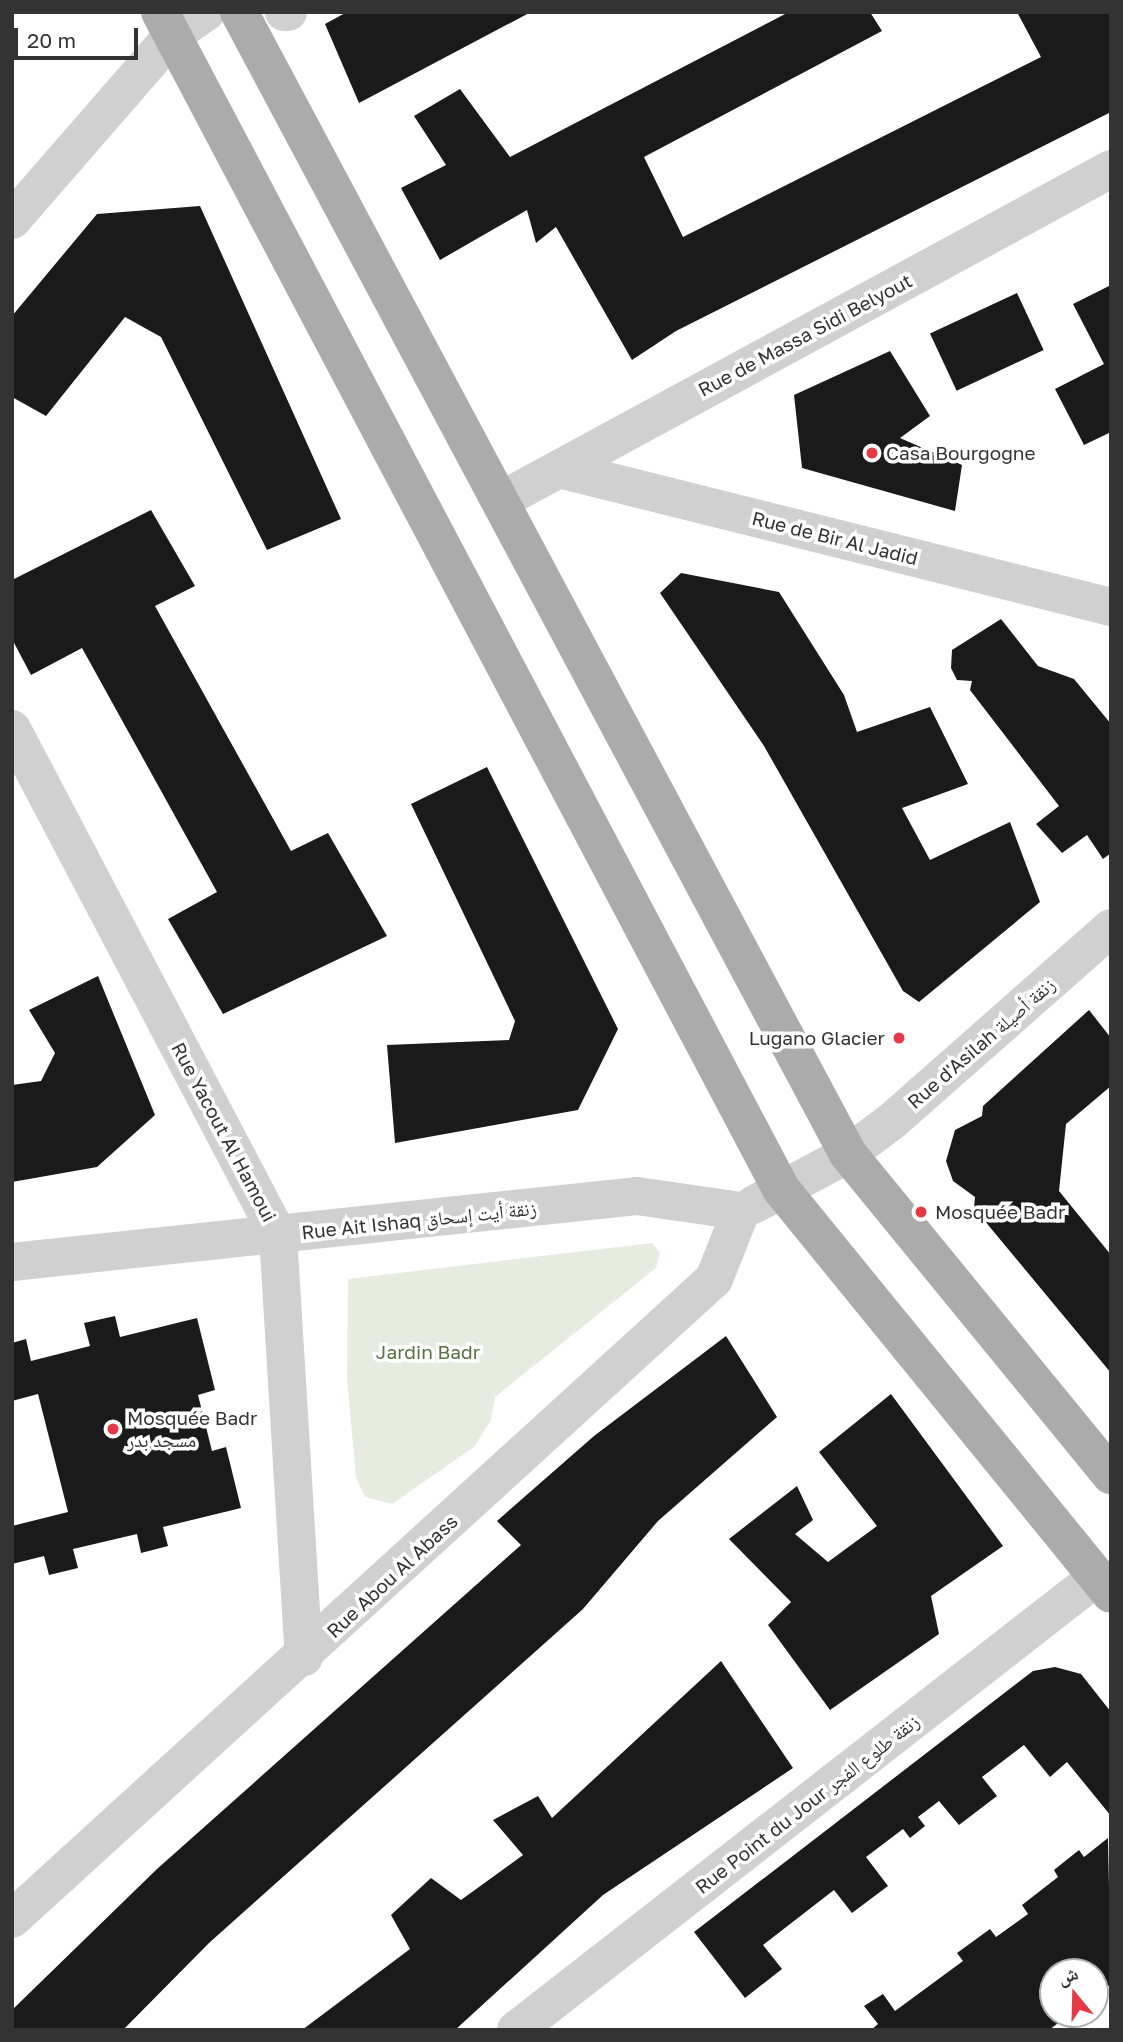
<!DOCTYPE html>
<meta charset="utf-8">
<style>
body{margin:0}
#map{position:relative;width:1123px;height:2042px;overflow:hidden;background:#fff;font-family:"Golos Text","Noto Naskh Arabic",sans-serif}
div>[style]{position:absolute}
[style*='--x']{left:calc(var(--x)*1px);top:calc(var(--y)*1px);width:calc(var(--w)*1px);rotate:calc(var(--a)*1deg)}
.green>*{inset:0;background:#e6ecdf}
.building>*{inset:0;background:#1a1a1a;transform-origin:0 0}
.street>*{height:38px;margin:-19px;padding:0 19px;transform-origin:19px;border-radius:19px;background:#d0d0d0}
.primary>*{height:38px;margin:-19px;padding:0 19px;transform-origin:19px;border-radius:19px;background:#ababab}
.dots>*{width:19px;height:19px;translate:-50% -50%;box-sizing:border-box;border:4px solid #fff;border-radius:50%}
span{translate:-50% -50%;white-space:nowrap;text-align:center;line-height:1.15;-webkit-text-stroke:7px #fff;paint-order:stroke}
.street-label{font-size:19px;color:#333}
.poi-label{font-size:19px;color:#333}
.left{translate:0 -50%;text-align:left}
.right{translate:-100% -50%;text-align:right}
.park-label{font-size:19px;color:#56703f}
.frame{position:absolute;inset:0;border:14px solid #333;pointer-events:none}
.north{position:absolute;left:1039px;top:1958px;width:70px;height:70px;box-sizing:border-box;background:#fff;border:2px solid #adadad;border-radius:50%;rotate:341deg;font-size:19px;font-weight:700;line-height:28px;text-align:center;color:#333}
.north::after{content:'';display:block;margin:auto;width:24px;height:32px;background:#e63946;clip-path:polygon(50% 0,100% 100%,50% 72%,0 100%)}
.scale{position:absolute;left:14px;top:28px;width:124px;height:32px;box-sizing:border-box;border:4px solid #333;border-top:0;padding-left:9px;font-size:21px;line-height:24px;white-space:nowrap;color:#333;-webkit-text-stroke:5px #fff;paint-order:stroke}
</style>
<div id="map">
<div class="green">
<div style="clip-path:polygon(652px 1243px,660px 1253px,656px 1268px,495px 1397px,491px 1420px,474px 1447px,392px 1504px,365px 1497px,356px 1477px,347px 1379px,348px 1279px)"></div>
</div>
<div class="building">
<div style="clip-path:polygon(347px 12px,531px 12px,359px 103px,325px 24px)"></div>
<div style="clip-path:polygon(789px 12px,870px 12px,882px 31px,644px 157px,683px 237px,1041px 57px,1017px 12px,1111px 14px,1111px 112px,676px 331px,632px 360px,556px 227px,536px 243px,527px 210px,440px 260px,401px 188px,446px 165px,414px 116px,460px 89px,510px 157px)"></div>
<div style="clip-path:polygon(200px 206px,341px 519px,267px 550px,161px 337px,125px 317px,46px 416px,12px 397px,12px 316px,97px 214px)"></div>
<div style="clip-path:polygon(1111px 285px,1111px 432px,1084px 445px,1055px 389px,1104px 364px,1073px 304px)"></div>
<div style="left:1017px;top:293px;width:63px;height:96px;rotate:65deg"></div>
<div style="clip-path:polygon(890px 351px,930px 416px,900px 438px,962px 465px,955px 511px,802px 468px,794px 395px)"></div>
<div style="clip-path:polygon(151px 510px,195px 586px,155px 606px,291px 851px,328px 833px,387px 936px,223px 1014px,168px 919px,217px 892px,82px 648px,31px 675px,12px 639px,12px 580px)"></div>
<div style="clip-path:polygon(681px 573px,779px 592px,844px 695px,857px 732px,930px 707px,968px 784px,902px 808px,930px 860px,1010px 822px,1040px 902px,919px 1002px,903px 991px,764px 746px,660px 593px)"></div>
<div style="clip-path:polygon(1001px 619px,1038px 666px,1074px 679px,1111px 724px,1111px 853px,1103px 859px,1087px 835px,1062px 853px,1036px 824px,1059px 806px,970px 690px,972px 681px,957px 680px,951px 668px,952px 650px)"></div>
<div style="clip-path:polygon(487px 767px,618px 1029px,578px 1110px,395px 1143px,387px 1045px,509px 1040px,515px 1021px,411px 804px)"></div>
<div style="clip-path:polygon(98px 976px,155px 1115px,97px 1167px,12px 1182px,12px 1085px,41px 1081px,55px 1053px,29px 1010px)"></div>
<div style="clip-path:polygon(1089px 1010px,1111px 1038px,1111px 1086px,1066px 1124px,1059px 1191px,1111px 1255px,1111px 1373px,974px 1208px,975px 1197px,953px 1181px,946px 1161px,955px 1130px,982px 1116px,983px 1106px)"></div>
<div style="clip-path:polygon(115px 1316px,120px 1337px,197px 1318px,215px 1390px,198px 1395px,212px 1451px,226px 1447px,241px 1508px,163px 1527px,168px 1546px,141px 1553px,137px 1534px,73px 1549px,78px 1568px,49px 1575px,44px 1556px,12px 1564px,12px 1526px,68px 1512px,38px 1394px,12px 1401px,12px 1343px,26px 1339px,31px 1361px,90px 1346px,84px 1323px)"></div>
<div style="clip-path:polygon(726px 1336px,777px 1417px,658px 1521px,583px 1609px,209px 1943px,123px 2030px,12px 2030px,12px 2010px,157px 1869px,521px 1545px,497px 1521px,594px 1436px)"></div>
<div style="clip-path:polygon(891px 1394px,1003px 1546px,931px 1596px,939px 1634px,830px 1710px,768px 1625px,791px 1602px,729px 1539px,797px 1486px,813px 1520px,795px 1534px,828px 1562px,877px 1526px,819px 1452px)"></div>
<div style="clip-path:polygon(721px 1661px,793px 1768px,603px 1895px,455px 2030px,302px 2030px,410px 1949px,391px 1915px,431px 1878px,461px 1900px,523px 1855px,493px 1820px,538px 1796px,552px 1818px)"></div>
<div style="clip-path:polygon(1055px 1667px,1081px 1674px,1111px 1712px,1111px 1816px,1067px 1762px,1050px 1777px,1024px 1745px,982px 1777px,997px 1796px,959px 1825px,939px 1801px,918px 1817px,925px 1826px,910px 1838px,903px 1829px,866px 1857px,888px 1886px,852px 1913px,834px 1890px,763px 1945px,782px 1969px,745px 1998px,694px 1932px,1033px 1671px)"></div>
<div style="clip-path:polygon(1108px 1838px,1111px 1984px,1095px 1996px,1095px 1972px,1053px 1972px,1053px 2014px,1070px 2014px,1049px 2030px,871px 2030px,878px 2024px,864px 2006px,883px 1994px,895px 2011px,963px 1961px,957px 1953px,990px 1929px,996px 1937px,1028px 1914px,1022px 1905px,1058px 1877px,1054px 1870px,1079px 1850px,1084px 1857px)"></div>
</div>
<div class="street">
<div style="--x:284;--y:12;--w:4;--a:0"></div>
<div style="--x:12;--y:220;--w:244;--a:-49"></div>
<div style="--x:172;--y:36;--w:42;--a:-35.2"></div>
<div style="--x:559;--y:469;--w:569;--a:14.04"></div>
<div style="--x:500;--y:501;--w:695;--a:-28.52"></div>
<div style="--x:12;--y:729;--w:572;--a:62.27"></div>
<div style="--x:278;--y:1235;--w:423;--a:86.5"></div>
<div style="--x:753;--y:1205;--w:108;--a:-28.2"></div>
<div style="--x:848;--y:1154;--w:55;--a:-36.9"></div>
<div style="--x:892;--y:1121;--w:292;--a:-41.4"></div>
<div style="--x:12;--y:1262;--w:628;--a:-6.03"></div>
<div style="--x:637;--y:1196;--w:105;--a:8.2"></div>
<div style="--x:12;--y:1919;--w:950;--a:-42.35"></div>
<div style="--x:714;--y:1279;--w:73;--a:-68.3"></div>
<div style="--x:516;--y:2030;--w:737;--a:-37.94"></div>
</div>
<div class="primary">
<div style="--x:160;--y:12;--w:1331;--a:62.18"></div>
<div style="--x:781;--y:1189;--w:522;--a:50.83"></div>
<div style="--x:239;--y:12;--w:1294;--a:61.93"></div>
<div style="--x:848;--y:1154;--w:415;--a:50.7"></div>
</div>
<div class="dots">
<div style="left:872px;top:453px;background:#e63946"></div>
<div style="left:899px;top:1038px;background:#e63946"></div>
<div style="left:921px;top:1212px;background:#e63946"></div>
<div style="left:113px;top:1429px;background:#e63946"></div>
</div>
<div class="street-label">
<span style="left:805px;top:335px;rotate:-28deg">Rue de Massa Sidi Belyout</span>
<span style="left:835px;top:538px;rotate:14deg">Rue de Bir Al Jadid</span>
<span style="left:981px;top:1043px;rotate:-41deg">Rue d'Asilah زنقة أصيلة</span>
<span style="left:224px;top:1132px;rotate:62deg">Rue Yacout Al Hamoui</span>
<span style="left:419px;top:1220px;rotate:-6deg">Rue Ait Ishaq زنقة أيت إسحاق</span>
<span style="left:392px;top:1576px;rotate:-43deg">Rue Abou Al Abass</span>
<span style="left:807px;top:1804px;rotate:-38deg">Rue Point du Jour زنقة طلوع الفجر</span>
</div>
<div class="poi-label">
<span class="left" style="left:886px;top:453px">Casa Bourgogne</span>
<span class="right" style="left:885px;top:1038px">Lugano Glacier</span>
<span class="left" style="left:935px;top:1212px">Mosquée Badr</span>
<span class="left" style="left:127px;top:1429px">Mosquée Badr<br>مسجد بدر</span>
</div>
<div class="park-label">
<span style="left:428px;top:1352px">Jardin Badr</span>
</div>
<div class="frame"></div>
<div class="north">ش</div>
<div class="scale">20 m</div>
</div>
